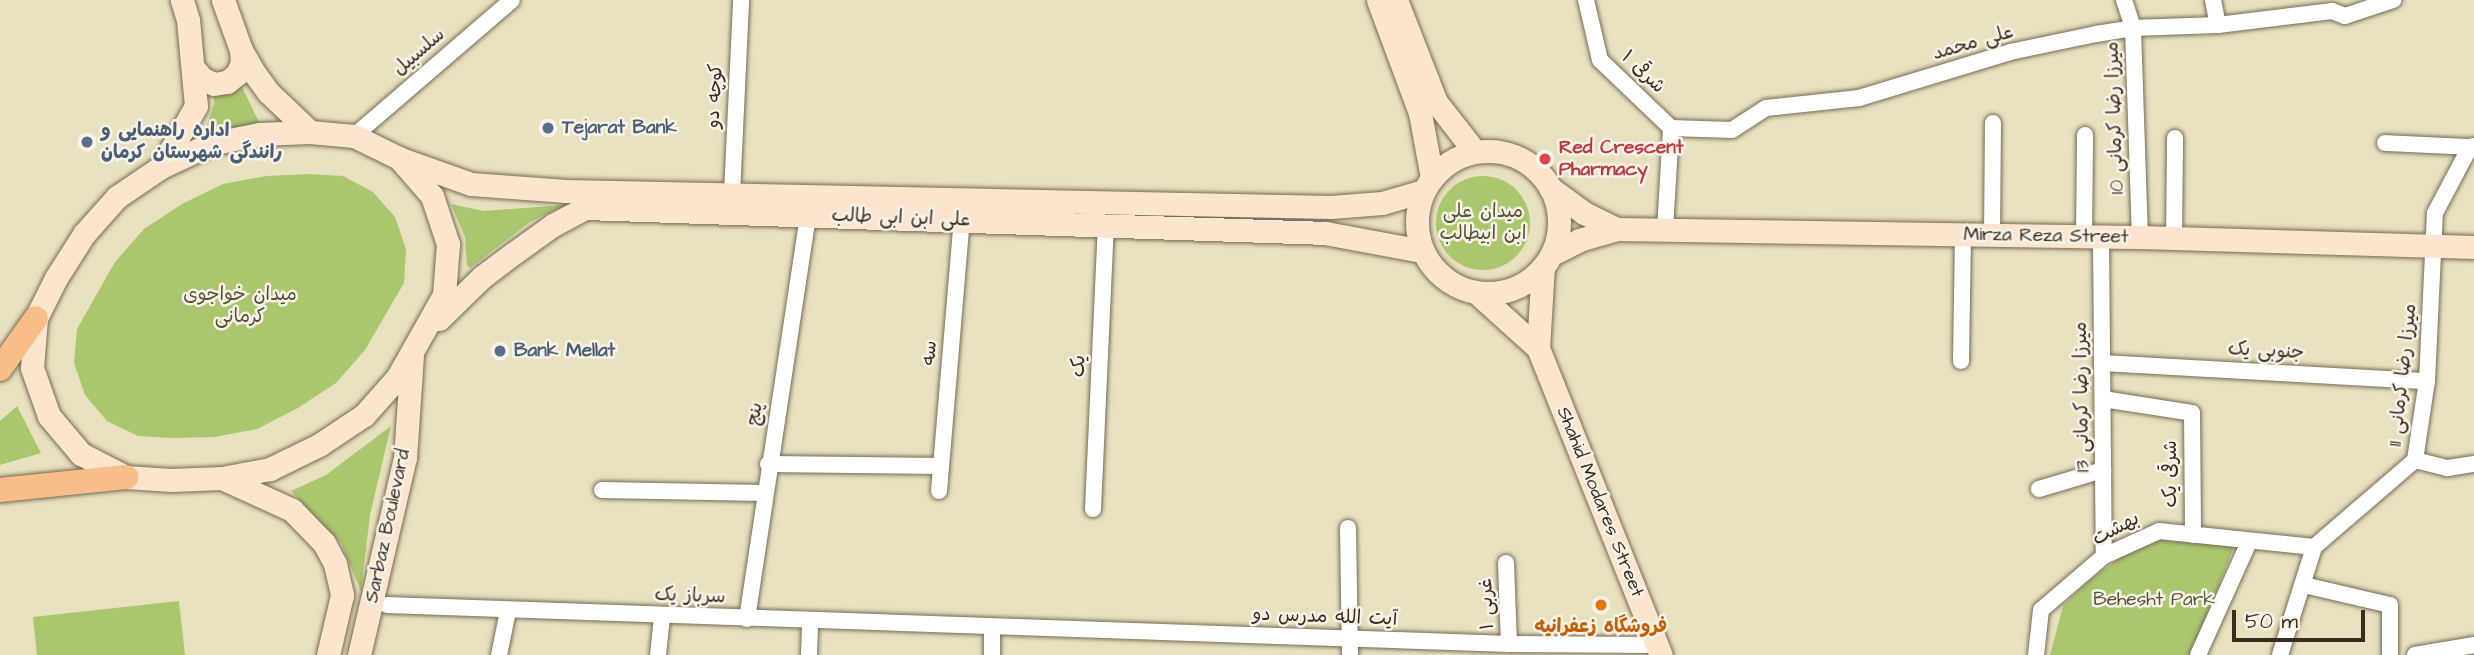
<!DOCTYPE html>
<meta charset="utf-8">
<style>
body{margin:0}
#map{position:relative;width:2474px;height:655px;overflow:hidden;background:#e8e1bf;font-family:"Architects Daughter","Playpen Sans Arabic",sans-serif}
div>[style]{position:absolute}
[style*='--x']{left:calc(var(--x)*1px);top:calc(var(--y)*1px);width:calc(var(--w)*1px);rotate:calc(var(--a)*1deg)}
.green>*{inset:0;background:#aac76e}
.round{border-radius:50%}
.roads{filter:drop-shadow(0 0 2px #786a56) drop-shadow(0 0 2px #786a56)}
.minor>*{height:16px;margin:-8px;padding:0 8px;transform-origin:8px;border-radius:8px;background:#fff}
.secondary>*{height:23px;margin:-11.5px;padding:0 11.5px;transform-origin:11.5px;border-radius:11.5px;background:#fce5cf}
.secondary>.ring{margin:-11.5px;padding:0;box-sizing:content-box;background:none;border:23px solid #fce5cf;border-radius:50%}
.primary>*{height:24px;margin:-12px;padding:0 12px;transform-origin:12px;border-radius:12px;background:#f7be87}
.dots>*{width:19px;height:19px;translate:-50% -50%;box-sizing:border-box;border:4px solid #f7f3e8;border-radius:50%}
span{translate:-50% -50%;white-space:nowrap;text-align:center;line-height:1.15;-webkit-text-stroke:5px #f7f3e8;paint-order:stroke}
.street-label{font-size:19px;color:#3b2a1e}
.service-label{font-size:19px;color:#4e5e75;font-weight:700}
.left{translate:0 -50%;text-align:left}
.health-label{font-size:19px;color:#be3a42;font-weight:700}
.park-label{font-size:19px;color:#575132}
.food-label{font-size:19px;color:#c56008;font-weight:700}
.scale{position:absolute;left:2232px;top:610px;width:133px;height:32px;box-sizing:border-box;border:4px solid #3b2a1e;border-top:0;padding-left:9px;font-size:21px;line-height:24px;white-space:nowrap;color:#3b2a1e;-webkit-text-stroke:5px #f7f3e8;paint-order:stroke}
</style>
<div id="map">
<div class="green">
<div style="clip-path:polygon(240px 83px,262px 128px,202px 140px,214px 104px,214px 89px)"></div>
<div style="clip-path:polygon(309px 174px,343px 176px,373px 192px,395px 217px,406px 249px,404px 283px,365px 350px,336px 383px,298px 408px,257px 429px,214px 437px,171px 438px,138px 436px,107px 421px,85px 395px,74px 363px,77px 329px,115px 262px,144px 229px,182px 204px,223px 184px,266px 176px)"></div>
<div class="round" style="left:1436px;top:176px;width:94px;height:94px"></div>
<div style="clip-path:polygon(451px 204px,484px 211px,577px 204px,554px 210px,530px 222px,470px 268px,467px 265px,465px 237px)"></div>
<div style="clip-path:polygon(17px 406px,41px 453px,0 465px,0 421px)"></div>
<div style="clip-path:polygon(391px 426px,370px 515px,361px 591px,341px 543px,291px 491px,326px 475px)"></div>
<div style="clip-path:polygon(2169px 538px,2234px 547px,2192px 655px,2050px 655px,2063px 606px,2086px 583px,2131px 550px,2154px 540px)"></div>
<div style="clip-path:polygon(179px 601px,185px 655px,37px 655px,33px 617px)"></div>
</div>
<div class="roads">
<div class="minor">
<div style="--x:1586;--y:0;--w:62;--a:76.9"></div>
<div style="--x:1600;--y:60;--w:98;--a:43.8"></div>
<div style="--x:2124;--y:0;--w:29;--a:72"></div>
<div style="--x:2133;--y:28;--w:209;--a:88.1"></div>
<div style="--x:2213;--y:0;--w:25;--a:79"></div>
<div style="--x:1671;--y:128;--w:61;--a:1.9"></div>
<div style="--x:1732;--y:130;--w:40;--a:-32.9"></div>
<div style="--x:1766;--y:108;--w:94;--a:-6.1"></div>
<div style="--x:1859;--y:98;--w:158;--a:-16.9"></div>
<div style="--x:2010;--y:52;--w:88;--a:-11.8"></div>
<div style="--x:2096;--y:34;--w:37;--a:-9"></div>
<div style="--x:2133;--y:28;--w:85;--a:-2"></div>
<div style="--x:2218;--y:25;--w:115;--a:-7"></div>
<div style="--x:2332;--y:11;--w:14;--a:21"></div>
<div style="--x:2345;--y:16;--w:51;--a:-18.4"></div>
<div style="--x:354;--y:136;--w:208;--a:-40.7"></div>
<div style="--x:2385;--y:143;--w:85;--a:2.7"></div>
<div style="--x:732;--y:194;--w:194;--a:-87.3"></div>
<div style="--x:1665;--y:230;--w:102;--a:-86.6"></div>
<div style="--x:1992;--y:236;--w:113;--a:-89.5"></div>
<div style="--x:2084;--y:237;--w:102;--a:-89.4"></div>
<div style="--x:2101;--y:237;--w:319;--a:89.5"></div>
<div style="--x:2174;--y:238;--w:100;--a:-89.4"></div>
<div style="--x:1961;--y:361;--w:126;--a:-89.1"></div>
<div style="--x:2102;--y:363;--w:325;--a:3.2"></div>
<div style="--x:2103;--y:399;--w:90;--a:8.9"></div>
<div style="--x:2192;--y:413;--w:122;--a:89.5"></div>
<div style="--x:2415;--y:460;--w:34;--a:14"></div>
<div style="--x:2448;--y:468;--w:26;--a:-9"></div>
<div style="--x:768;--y:464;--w:173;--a:0.7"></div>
<div style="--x:2039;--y:489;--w:67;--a:-16.5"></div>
<div style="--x:602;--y:490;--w:162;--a:1.1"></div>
<div style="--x:939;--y:491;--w:273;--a:-85.2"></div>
<div style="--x:1093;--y:509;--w:284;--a:-87.4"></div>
<div style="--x:1348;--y:528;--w:127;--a:89.1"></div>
<div style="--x:2314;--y:547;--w:133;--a:-40.7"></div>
<div style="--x:2415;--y:460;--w:80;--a:-81.4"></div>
<div style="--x:2427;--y:381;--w:168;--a:-87.3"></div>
<div style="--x:2435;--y:213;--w:75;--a:-62.1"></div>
<div style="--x:2470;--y:147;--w:4;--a:-14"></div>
<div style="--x:1506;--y:563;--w:81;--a:87.9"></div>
<div style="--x:2304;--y:585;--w:88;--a:13.1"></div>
<div style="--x:2390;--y:605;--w:50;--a:90"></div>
<div style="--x:387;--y:605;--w:1123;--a:1.99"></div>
<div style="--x:1509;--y:644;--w:147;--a:0.4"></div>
<div style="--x:747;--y:619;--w:409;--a:-81.4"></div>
<div style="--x:499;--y:655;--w:45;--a:-78.4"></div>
<div style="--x:658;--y:655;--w:38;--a:-84"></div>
<div style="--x:809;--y:655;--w:33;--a:-88"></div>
<div style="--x:992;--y:655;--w:28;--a:-90"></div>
<div style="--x:2036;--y:655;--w:45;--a:-83.7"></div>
<div style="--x:2041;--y:610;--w:83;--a:-40.6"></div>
<div style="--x:2104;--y:556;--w:60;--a:-24.4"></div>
<div style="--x:2159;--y:531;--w:156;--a:5.9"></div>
<div style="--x:2198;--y:655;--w:124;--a:-65.7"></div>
<div style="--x:2280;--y:655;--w:113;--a:-72.5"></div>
<div style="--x:2415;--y:655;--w:60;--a:-9.6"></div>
</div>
<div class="secondary">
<div style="--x:223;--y:0;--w:53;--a:70.2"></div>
<div style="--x:241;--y:50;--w:28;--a:60"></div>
<div style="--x:255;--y:74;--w:22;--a:54"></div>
<div style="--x:268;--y:92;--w:58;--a:43.6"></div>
<div style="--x:1378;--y:0;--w:121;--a:69.6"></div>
<div style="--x:1420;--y:113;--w:66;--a:79.5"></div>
<div style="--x:1396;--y:0;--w:110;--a:68.6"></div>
<div style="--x:1436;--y:102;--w:63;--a:52"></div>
<div style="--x:194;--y:69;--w:13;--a:48"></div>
<div style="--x:203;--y:79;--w:12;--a:24"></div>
<div style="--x:214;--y:84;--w:13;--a:-9"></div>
<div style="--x:227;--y:82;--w:13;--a:-39"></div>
<div style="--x:237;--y:74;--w:12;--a:-66"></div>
<div style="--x:242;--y:63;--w:13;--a:-94"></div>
<div style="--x:310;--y:132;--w:44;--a:5.2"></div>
<div style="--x:354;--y:136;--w:50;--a:26.1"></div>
<div style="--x:399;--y:158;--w:50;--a:49"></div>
<div style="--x:432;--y:196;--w:51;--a:71.6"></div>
<div style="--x:448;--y:244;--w:51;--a:94.5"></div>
<div style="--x:444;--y:295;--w:95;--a:119.5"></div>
<div style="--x:397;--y:378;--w:50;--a:131.7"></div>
<div style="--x:364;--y:415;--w:54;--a:146.3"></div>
<div style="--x:319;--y:445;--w:55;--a:153.9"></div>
<div style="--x:270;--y:469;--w:49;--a:169.4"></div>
<div style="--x:222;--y:478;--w:51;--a:177.8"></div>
<div style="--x:171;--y:480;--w:45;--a:-176.2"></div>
<div style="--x:126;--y:477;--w:51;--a:-152.9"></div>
<div style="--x:81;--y:454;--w:50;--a:-130.1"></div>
<div style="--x:49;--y:416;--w:51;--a:-109.5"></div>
<div style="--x:32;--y:368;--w:50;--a:-85.4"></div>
<div style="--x:36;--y:318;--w:45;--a:-63.4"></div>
<div style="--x:56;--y:278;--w:52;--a:-57.5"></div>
<div style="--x:84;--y:234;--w:50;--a:-48.3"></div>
<div style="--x:117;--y:197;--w:53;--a:-34.3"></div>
<div style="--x:161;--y:167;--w:54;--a:-25.1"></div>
<div style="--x:210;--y:144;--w:50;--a:-11.5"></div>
<div style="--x:259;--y:134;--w:51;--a:-2.2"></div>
<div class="ring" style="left:1417px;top:151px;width:119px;height:119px"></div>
<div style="--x:401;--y:159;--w:74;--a:19.7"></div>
<div style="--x:471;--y:184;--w:95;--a:4.2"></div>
<div style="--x:566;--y:191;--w:765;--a:1.2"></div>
<div style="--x:1331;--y:207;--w:51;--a:-4.5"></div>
<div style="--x:1382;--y:203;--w:43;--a:-16.3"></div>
<div style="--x:161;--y:167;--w:70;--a:-60.2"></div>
<div style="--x:196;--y:106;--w:86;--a:-95.3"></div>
<div style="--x:188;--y:20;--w:21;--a:-107"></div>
<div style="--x:1550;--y:188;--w:42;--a:36.3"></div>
<div style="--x:1584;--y:213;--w:37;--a:26"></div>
<div style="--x:1552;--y:254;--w:30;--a:-27"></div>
<div style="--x:1579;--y:240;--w:40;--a:-16"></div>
<div style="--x:1617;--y:229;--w:523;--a:0.88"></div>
<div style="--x:2140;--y:237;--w:334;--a:1.7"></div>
<div style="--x:1477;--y:293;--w:82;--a:42"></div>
<div style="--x:1538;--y:348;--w:331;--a:68.2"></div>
<div style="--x:439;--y:319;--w:60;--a:-44.3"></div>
<div style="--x:482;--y:277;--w:40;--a:-37"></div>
<div style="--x:514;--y:253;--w:48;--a:-35.7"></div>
<div style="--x:553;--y:225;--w:36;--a:-28"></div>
<div style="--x:585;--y:208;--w:740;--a:1.93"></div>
<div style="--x:1325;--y:233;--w:99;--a:10.5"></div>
<div style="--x:1538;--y:348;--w:81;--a:-86.5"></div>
<div style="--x:222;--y:478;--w:77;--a:24.6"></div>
<div style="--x:292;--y:510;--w:46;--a:45.9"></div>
<div style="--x:324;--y:543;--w:24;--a:62"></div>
<div style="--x:335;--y:564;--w:32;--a:77"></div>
<div style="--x:342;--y:595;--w:62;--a:103.1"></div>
<div style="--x:359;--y:655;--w:202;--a:-76.9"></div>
<div style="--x:405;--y:458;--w:102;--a:-86.1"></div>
</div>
<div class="primary">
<div style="--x:0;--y:369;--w:62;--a:-54.8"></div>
<div style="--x:0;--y:490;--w:127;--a:-5.9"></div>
</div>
</div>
<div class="dots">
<div style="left:548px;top:128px;background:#5c6f8a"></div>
<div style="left:87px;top:142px;background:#5c6f8a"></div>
<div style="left:1545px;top:159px;background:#e0444e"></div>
<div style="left:500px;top:351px;background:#5c6f8a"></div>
<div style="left:1601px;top:605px;background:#e8710a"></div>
</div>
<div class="street-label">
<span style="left:1973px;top:43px;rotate:-16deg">علی محمد</span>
<span style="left:419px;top:52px;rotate:-41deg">سلسبیل</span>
<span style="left:1643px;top:72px;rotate:44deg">شرقی ۱</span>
<span style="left:715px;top:96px;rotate:-87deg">کوچه دو</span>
<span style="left:2115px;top:118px;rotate:-92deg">میرزا رضا کرمانی 10</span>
<span style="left:901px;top:218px;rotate:2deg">علی ابن ابی طالب</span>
<span style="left:2046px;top:236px;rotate:1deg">Mirza Reza Street</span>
<span style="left:2266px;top:351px;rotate:3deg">جنوبی یک</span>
<span style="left:930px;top:353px;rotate:-85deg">سه</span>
<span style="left:1079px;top:366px;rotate:-87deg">یک</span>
<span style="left:2403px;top:375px;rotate:-84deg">میرزا رضا کرمانی 11</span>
<span style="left:2082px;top:397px;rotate:-91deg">میرزا رضا کرمانی 13</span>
<span style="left:755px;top:414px;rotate:-81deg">پنج</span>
<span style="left:2171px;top:474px;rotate:-90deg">شرقی یک</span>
<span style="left:1600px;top:502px;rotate:68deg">Shahid Modares Street</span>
<span style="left:388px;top:526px;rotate:-78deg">Sarbaz Boulevard</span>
<span style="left:2116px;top:529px;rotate:-28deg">بهشت</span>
<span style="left:690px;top:596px;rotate:2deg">سرباز یک</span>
<span style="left:1487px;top:604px;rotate:-92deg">غربی ۱</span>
<span style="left:1325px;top:617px;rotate:2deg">آیت الله مدرس دو</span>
</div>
<div class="service-label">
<span class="left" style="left:562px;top:128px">Tejarat Bank</span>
<span class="left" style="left:101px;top:142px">اداره راهنمایی و<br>رانندگی شهرستان کرمان</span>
<span class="left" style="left:514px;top:351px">Bank Mellat</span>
</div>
<div class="health-label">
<span class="left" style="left:1559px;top:159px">Red Crescent<br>Pharmacy</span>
</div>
<div class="park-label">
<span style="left:1483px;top:223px">میدان علی<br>ابن ابیطالب</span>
<span style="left:240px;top:306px">میدان خواجوی<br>کرمانی</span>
<span style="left:2154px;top:600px">Behesht Park</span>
</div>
<div class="food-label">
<span style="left:1601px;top:627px">فروشگاه زعفرانیه</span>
</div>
<div class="scale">50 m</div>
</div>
